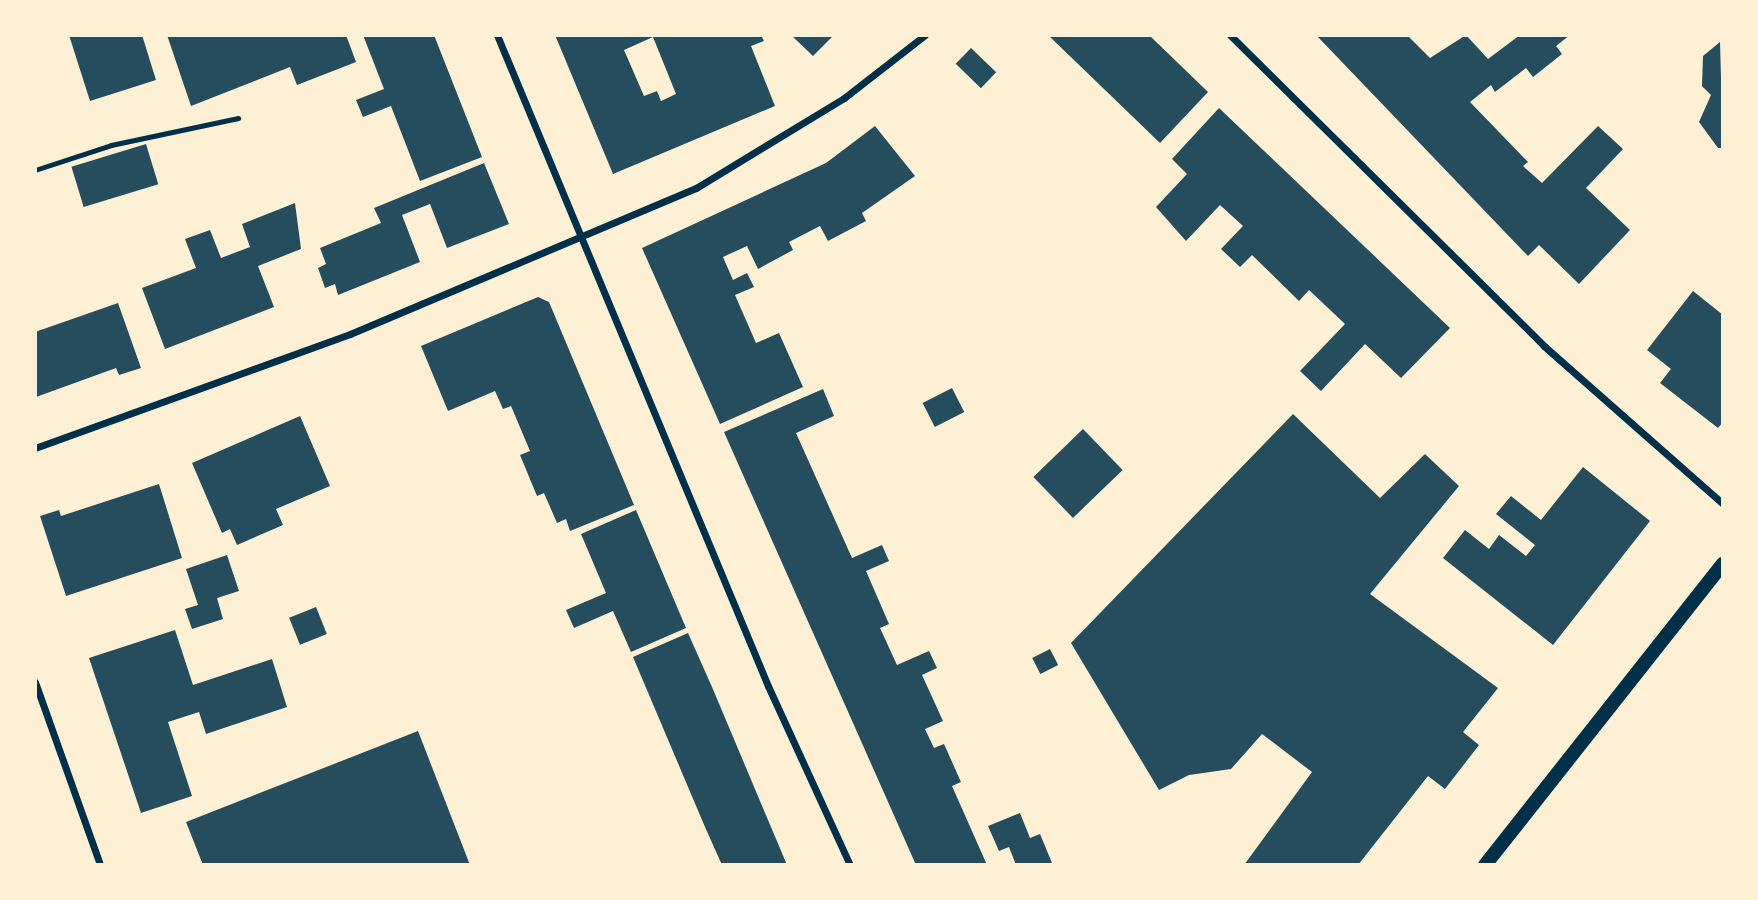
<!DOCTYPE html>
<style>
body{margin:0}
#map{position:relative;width:1758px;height:900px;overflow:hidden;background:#fdf0d5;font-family:"Titillium Web",sans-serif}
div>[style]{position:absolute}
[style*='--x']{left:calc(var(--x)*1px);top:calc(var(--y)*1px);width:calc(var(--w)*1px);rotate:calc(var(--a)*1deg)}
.building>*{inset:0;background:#264d5e;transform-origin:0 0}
.service>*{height:5px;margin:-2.5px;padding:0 2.5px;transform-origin:2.5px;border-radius:2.5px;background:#003049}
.minor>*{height:7px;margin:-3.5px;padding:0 3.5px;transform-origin:3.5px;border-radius:3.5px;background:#003049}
.secondary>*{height:14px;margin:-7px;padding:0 7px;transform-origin:7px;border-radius:7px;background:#003049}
span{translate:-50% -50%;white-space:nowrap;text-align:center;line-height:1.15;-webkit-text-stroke:6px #fdf0d5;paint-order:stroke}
.frame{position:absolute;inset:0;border:37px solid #fdf0d5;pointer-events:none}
</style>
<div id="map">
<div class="building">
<div style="clip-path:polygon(69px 35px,142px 35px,156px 80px,90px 101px)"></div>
<div style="clip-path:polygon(167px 35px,346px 35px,356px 62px,297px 85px,290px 67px,191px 106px)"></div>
<div style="clip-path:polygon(363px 35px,434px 35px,482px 157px,420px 181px,391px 106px,363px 117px,356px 100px,384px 89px)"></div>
<div style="clip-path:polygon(evenodd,555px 35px,761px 35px,764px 41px,751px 46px,775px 106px,613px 174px,555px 35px,653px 37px,676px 94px,661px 101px,657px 91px,644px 96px,624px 50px,653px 37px)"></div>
<div style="clip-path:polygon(791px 35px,834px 35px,813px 56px)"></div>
<div style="clip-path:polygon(1048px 35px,1149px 35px,1208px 92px,1160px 143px)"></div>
<div style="clip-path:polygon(1407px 35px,1430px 58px,1466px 35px,1488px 59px,1520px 35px,1570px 35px,1556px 46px,1562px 54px,1533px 77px,1526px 68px,1495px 92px,1491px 85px,1470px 102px,1528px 162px,1523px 166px,1542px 183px,1598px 126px,1623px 149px,1586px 188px,1630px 230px,1579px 284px,1539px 245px,1528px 256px,1317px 36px)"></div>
<div style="clip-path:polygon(1720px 42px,1723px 148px,1718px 148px,1699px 122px,1711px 95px,1702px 86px,1703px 56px)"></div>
<div style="left:971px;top:48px;width:35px;height:22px;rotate:44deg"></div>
<div style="clip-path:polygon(1219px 108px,1450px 328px,1401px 378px,1365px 344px,1321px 391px,1300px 371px,1345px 324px,1309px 290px,1299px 301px,1252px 255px,1240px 267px,1221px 249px,1243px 226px,1220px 205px,1186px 241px,1156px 207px,1187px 174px,1172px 159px)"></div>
<div style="clip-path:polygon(875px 126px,915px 176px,862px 213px,866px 221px,828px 241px,820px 226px,789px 242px,793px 250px,758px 269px,747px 246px,723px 257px,733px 280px,747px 273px,754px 287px,735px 295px,756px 343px,779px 333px,803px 387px,720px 424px,642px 248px,826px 163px)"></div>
<div style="left:146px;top:144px;width:42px;height:78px;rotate:73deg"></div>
<div style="clip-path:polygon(484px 163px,509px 224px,447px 248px,430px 204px,402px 215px,420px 262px,338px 295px,335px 284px,325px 288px,318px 268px,326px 264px,320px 248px,381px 223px,374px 208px)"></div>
<div style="clip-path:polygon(295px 203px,301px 249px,258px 266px,274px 307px,165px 349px,142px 288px,196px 268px,185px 239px,210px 230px,221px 258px,250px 247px,242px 224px)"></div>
<div style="clip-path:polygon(1693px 291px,1723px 315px,1723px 422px,1718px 428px,1660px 383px,1671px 369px,1647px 350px)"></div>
<div style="clip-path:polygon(538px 297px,549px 302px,634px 505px,570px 531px,566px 519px,557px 523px,544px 493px,537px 496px,520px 455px,530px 451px,511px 406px,503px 409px,495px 391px,448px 411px,421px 346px)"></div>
<div style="clip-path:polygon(118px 303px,141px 368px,119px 375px,116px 368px,36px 397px,35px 404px,35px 332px)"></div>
<div style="left:952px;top:388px;width:27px;height:33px;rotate:63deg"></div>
<div style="clip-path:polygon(823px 389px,834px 416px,796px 433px,852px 558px,882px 545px,889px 561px,866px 571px,889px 624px,880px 628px,897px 665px,929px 651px,937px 668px,922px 675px,943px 721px,925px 729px,934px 748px,944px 744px,961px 782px,952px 786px,987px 865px,916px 865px,724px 432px)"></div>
<div style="clip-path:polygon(1293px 414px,1380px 498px,1425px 454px,1459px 486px,1370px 594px,1498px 688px,1463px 732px,1479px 745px,1445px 789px,1428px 776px,1358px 865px,1244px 865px,1312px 772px,1262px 734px,1231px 769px,1189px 775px,1159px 790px,1071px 643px)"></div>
<div style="clip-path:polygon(300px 416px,330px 486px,276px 509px,283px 525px,237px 545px,230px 529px,222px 533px,192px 463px)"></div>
<div style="left:1083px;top:429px;width:57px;height:69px;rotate:46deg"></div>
<div style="clip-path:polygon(1583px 467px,1650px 521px,1553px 645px,1443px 558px,1465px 530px,1489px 549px,1499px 535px,1526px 556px,1535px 545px,1496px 514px,1511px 496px,1541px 520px)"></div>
<div style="clip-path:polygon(159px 484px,182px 558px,66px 596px,40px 516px,59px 510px,61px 516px)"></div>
<div style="clip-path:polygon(636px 510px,686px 628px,631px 652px,613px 611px,574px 628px,566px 610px,606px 593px,581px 534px)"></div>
<div style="clip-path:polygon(227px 555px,239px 591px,217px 598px,223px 619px,192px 629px,185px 609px,198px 605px,186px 569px)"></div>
<div style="left:316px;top:607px;width:29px;height:29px;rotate:68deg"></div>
<div style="clip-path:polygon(175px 630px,193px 685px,272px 659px,287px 707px,206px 734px,199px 712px,168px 722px,192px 796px,141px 813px,89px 658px)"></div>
<div style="clip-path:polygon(688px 633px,712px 687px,787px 865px,722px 865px,705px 827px,633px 657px)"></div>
<div style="left:1050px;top:649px;width:18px;height:20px;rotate:63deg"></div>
<div style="clip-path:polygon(418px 731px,470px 865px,203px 865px,186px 822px)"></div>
<div style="clip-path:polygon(1020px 813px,1030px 838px,1040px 834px,1052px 863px,1016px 865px,1009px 847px,999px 851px,988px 826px)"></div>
</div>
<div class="service">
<div style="--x:35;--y:170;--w:80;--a:-18.2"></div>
<div style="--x:111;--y:145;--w:130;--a:-12"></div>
</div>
<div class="minor">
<div style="--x:497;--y:35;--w:705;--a:67.4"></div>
<div style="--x:768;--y:686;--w:197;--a:65.4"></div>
<div style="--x:1230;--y:35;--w:442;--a:44.7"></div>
<div style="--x:1544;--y:346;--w:239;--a:41.4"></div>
<div style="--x:35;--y:448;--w:335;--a:-19.9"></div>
<div style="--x:350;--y:334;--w:376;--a:-22.9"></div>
<div style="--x:696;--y:188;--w:173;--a:-31.3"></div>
<div style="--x:844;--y:98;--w:103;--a:-37.9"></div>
<div style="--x:35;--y:682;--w:194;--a:70.4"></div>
</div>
<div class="secondary">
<div style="--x:1485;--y:865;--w:384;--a:-51.7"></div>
</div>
<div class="frame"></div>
</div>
